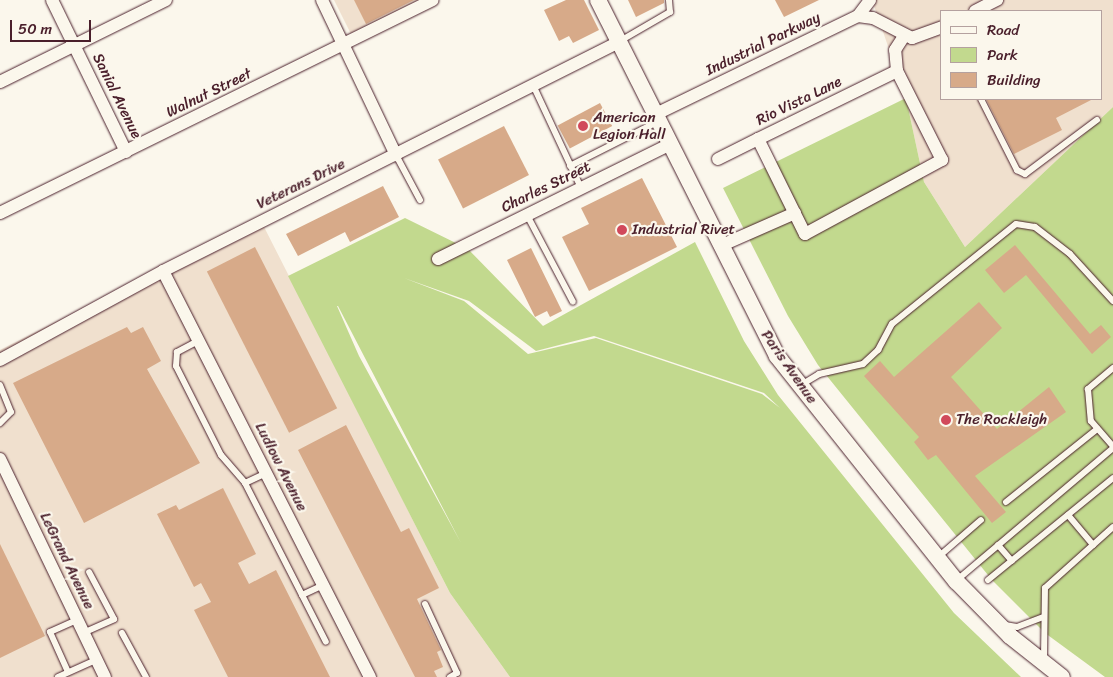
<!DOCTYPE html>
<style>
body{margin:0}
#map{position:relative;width:1113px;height:677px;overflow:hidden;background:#fbf7ec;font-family:Sriracha,sans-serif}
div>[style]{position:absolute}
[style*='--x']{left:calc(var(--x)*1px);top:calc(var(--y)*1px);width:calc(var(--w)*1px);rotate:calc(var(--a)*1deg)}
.built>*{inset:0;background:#f0e0ce}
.green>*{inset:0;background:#c2d98e}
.building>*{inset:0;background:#d7aa89;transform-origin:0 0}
.roads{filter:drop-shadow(0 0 1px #4a1f2b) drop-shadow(0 0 1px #4a1f2b)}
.service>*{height:6px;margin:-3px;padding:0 3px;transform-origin:3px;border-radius:3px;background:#fbf7ec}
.minor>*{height:12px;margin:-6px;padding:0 6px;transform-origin:6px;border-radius:6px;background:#fbf7ec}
.tertiary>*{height:16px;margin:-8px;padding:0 8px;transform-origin:8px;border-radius:8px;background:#fbf7ec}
.dots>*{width:14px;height:14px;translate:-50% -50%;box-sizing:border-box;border:2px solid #fbf7ec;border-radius:50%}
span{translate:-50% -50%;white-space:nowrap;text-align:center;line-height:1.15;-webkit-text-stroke:4.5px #fbf7ec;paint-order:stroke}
.street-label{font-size:15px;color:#4a1f2b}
.poi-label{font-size:15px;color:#4a1f2b}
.left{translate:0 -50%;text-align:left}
.legend{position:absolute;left:940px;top:10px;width:162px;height:90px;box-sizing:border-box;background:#fbf7ec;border:1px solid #b4a19f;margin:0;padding:6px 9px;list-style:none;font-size:15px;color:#4a1f2b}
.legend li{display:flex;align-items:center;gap:10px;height:25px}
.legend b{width:25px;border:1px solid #b4a19f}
.scale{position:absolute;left:10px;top:20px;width:81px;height:22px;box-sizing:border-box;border:2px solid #4a1f2b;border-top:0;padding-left:6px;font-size:15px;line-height:18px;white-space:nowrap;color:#4a1f2b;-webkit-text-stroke:4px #fbf7ec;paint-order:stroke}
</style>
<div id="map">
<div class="built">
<div style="clip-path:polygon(334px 0,421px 0,351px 34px)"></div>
<div style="clip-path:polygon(evenodd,872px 0,1113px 0,1113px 107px,965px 247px,924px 182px,906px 98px,872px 0,942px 11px,1102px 11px,1102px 99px,942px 99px,942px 11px)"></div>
<div style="clip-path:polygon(260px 219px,450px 593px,510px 677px,0 677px,0 350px)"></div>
</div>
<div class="green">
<div style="clip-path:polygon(906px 98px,924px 182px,965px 247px,1113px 107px,1113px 677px,1105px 677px,1045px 633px,992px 580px,818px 365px,788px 316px,723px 188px)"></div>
<div style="clip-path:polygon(evenodd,405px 218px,468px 249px,543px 326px,695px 242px,744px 341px,778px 395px,954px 613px,1021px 677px,510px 677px,450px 593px,288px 276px,405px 218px,404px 278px,469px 301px,536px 351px,594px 336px,764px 393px,780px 408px,762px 394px,596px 338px,528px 354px,464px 301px,404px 278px,405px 218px,337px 306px,338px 306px,461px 543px,359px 356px,337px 306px)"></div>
</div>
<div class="building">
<div style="clip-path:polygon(354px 0,414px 0,366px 24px)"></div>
<div style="clip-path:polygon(566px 0,584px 0,599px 30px,573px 43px,569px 36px,559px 41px,544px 10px)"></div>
<div style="clip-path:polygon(628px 0,664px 0,664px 3px,636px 17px)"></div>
<div style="clip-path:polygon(775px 0,819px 0,784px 17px)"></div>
<div style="clip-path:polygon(986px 99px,1093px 99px,1056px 118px,1062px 130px,1014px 154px)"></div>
<div style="left:600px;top:103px;width:26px;height:48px;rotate:62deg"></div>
<div style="left:504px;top:126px;width:55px;height:74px;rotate:63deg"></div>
<div style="clip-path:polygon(642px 178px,677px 247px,589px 291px,562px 237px,589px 224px,581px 208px)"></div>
<div style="clip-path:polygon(383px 186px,399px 217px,350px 242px,345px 232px,298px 256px,286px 234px)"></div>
<div style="clip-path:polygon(1015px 245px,1090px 334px,1101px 325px,1111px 337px,1092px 354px,1026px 275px,1004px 293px,985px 270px)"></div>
<div style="left:255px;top:247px;width:181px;height:54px;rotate:63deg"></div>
<div style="clip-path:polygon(531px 248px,562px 311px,550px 317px,547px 311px,535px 317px,507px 260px)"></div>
<div style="clip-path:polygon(979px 302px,1002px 328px,951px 377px,997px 429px,1049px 387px,1066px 412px,975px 476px,1006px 512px,992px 523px,936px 455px,928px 460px,914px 442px,919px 437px,864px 376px,880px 361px,894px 377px)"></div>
<div style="clip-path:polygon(127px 327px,131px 333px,143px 327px,161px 361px,147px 369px,200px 463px,84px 523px,13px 383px)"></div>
<div style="clip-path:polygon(346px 425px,401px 532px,409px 528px,439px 588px,417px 599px,441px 650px,437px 652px,443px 667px,434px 671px,437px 677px,415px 677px,298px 450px)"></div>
<div style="clip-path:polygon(223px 488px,256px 554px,238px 563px,249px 584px,276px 570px,330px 677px,228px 677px,194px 610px,211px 602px,201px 583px,194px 587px,157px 514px,176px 505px,179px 510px)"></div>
<div style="clip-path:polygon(0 544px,45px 636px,0 658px)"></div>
</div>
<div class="roads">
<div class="service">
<div style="--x:620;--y:41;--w:58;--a:-30.1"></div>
<div style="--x:670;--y:12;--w:12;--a:-95"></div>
<div style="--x:533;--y:85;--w:114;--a:65"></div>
<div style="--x:981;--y:99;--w:80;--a:63.1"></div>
<div style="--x:1017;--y:170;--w:9;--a:27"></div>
<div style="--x:1025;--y:174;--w:90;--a:-36.9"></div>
<div style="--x:396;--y:155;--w:51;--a:61.9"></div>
<div style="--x:570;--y:166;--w:97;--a:-26.8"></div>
<div style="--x:527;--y:215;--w:98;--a:62.1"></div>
<div style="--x:198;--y:341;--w:24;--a:152"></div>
<div style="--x:177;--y:352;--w:14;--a:94"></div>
<div style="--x:176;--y:366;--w:100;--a:63.2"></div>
<div style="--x:221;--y:455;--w:37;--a:49"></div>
<div style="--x:245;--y:483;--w:178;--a:63"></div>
<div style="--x:1113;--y:368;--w:33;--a:140"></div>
<div style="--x:1088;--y:389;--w:32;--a:85"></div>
<div style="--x:1091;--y:421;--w:33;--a:49"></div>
<div style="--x:0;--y:385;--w:29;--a:68"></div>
<div style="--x:11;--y:412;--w:16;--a:135"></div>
<div style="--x:801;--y:385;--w:21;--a:-31"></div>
<div style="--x:819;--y:374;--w:45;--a:-12.8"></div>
<div style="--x:863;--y:364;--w:21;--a:-43"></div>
<div style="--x:878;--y:350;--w:30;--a:-62"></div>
<div style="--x:892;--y:324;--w:159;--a:-38.9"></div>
<div style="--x:1016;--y:224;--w:19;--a:9"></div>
<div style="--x:1035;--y:227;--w:44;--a:37.6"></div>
<div style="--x:1070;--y:254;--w:64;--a:47.5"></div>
<div style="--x:245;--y:483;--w:23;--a:-25"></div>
<div style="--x:1006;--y:502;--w:117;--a:-38.7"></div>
<div style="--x:1068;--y:515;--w:39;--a:50"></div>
<div style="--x:998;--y:545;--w:21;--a:49"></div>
<div style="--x:937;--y:558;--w:58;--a:-40.8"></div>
<div style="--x:957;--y:580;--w:204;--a:-40.2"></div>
<div style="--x:988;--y:580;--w:161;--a:-39.2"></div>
<div style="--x:302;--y:595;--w:23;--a:-25"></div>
<div style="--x:425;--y:604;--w:76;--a:65.1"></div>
<div style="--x:457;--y:673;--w:8;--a:150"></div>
<div style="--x:1005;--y:625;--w:12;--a:9"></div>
<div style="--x:1017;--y:627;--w:26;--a:-21"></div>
<div style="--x:83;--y:633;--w:34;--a:-24"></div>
<div style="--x:114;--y:619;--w:53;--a:-118"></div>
<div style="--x:122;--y:633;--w:50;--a:61.4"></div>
<div style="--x:1044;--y:658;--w:70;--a:-89.2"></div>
<div style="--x:1045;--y:588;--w:91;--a:-41.9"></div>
<div style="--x:68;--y:672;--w:44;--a:-114.2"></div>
<div style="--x:50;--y:632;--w:30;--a:-24"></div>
<div style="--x:58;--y:677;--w:42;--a:-24.1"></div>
</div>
<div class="minor">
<div style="--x:52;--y:0;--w:169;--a:64"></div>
<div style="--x:322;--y:0;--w:172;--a:64.5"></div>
<div style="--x:975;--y:11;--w:25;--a:-27"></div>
<div style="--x:858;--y:16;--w:20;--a:-53"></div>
<div style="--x:897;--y:71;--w:155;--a:153.9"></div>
<div style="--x:758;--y:139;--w:106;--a:63.7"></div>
<div style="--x:805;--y:234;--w:156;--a:-28.4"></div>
<div style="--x:942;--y:160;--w:100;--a:-116.8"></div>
<div style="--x:897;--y:71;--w:21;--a:-95"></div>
<div style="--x:895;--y:50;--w:17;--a:-57"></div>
<div style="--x:0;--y:82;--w:185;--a:-26.3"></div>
<div style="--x:654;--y:115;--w:227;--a:-25.9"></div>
<div style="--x:858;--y:16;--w:15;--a:8"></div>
<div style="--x:873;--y:18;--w:44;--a:27.1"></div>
<div style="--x:912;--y:38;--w:32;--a:-20"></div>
<div style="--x:718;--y:159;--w:45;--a:-26.6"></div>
<div style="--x:0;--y:213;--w:482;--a:-26.2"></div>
<div style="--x:720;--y:246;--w:82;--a:-23.7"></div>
<div style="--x:438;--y:259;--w:258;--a:-26.3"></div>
<div style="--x:163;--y:271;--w:456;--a:63"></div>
<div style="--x:0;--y:360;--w:186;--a:-28.6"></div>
<div style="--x:163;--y:271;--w:510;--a:-26.67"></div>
<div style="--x:0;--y:459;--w:242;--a:64.3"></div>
</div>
<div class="tertiary">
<div style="--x:598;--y:0;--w:398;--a:63.3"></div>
<div style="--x:777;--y:356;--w:288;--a:51.5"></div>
<div style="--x:956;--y:581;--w:77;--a:45.5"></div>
<div style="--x:1010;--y:636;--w:66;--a:38.3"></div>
</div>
</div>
<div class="dots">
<div style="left:583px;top:126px;background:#d1495b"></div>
<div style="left:622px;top:230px;background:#d1495b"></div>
<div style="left:946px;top:420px;background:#d1495b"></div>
</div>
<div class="street-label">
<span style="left:763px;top:44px;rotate:-26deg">Industrial Parkway</span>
<span style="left:209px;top:93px;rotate:-26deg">Walnut Street</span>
<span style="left:117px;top:96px;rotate:64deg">Sanial Avenue</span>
<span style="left:799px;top:101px;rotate:-26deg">Rio Vista Lane</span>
<span style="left:301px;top:184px;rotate:-26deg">Veterans Drive</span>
<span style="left:546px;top:187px;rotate:-26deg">Charles Street</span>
<span style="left:789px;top:367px;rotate:55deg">Paris Avenue</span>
<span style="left:281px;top:467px;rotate:63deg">Ludlow Avenue</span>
<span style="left:67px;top:561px;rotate:64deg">LeGrand Avenue</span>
</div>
<div class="poi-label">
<span class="left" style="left:593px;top:126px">American<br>Legion Hall</span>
<span class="left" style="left:632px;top:230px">Industrial Rivet</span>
<span class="left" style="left:956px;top:420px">The Rockleigh</span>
</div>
<ul class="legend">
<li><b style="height:6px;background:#fbf7ec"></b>Road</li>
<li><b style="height:14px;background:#c2d98e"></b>Park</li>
<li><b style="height:14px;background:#d7aa89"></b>Building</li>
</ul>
<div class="scale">50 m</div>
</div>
